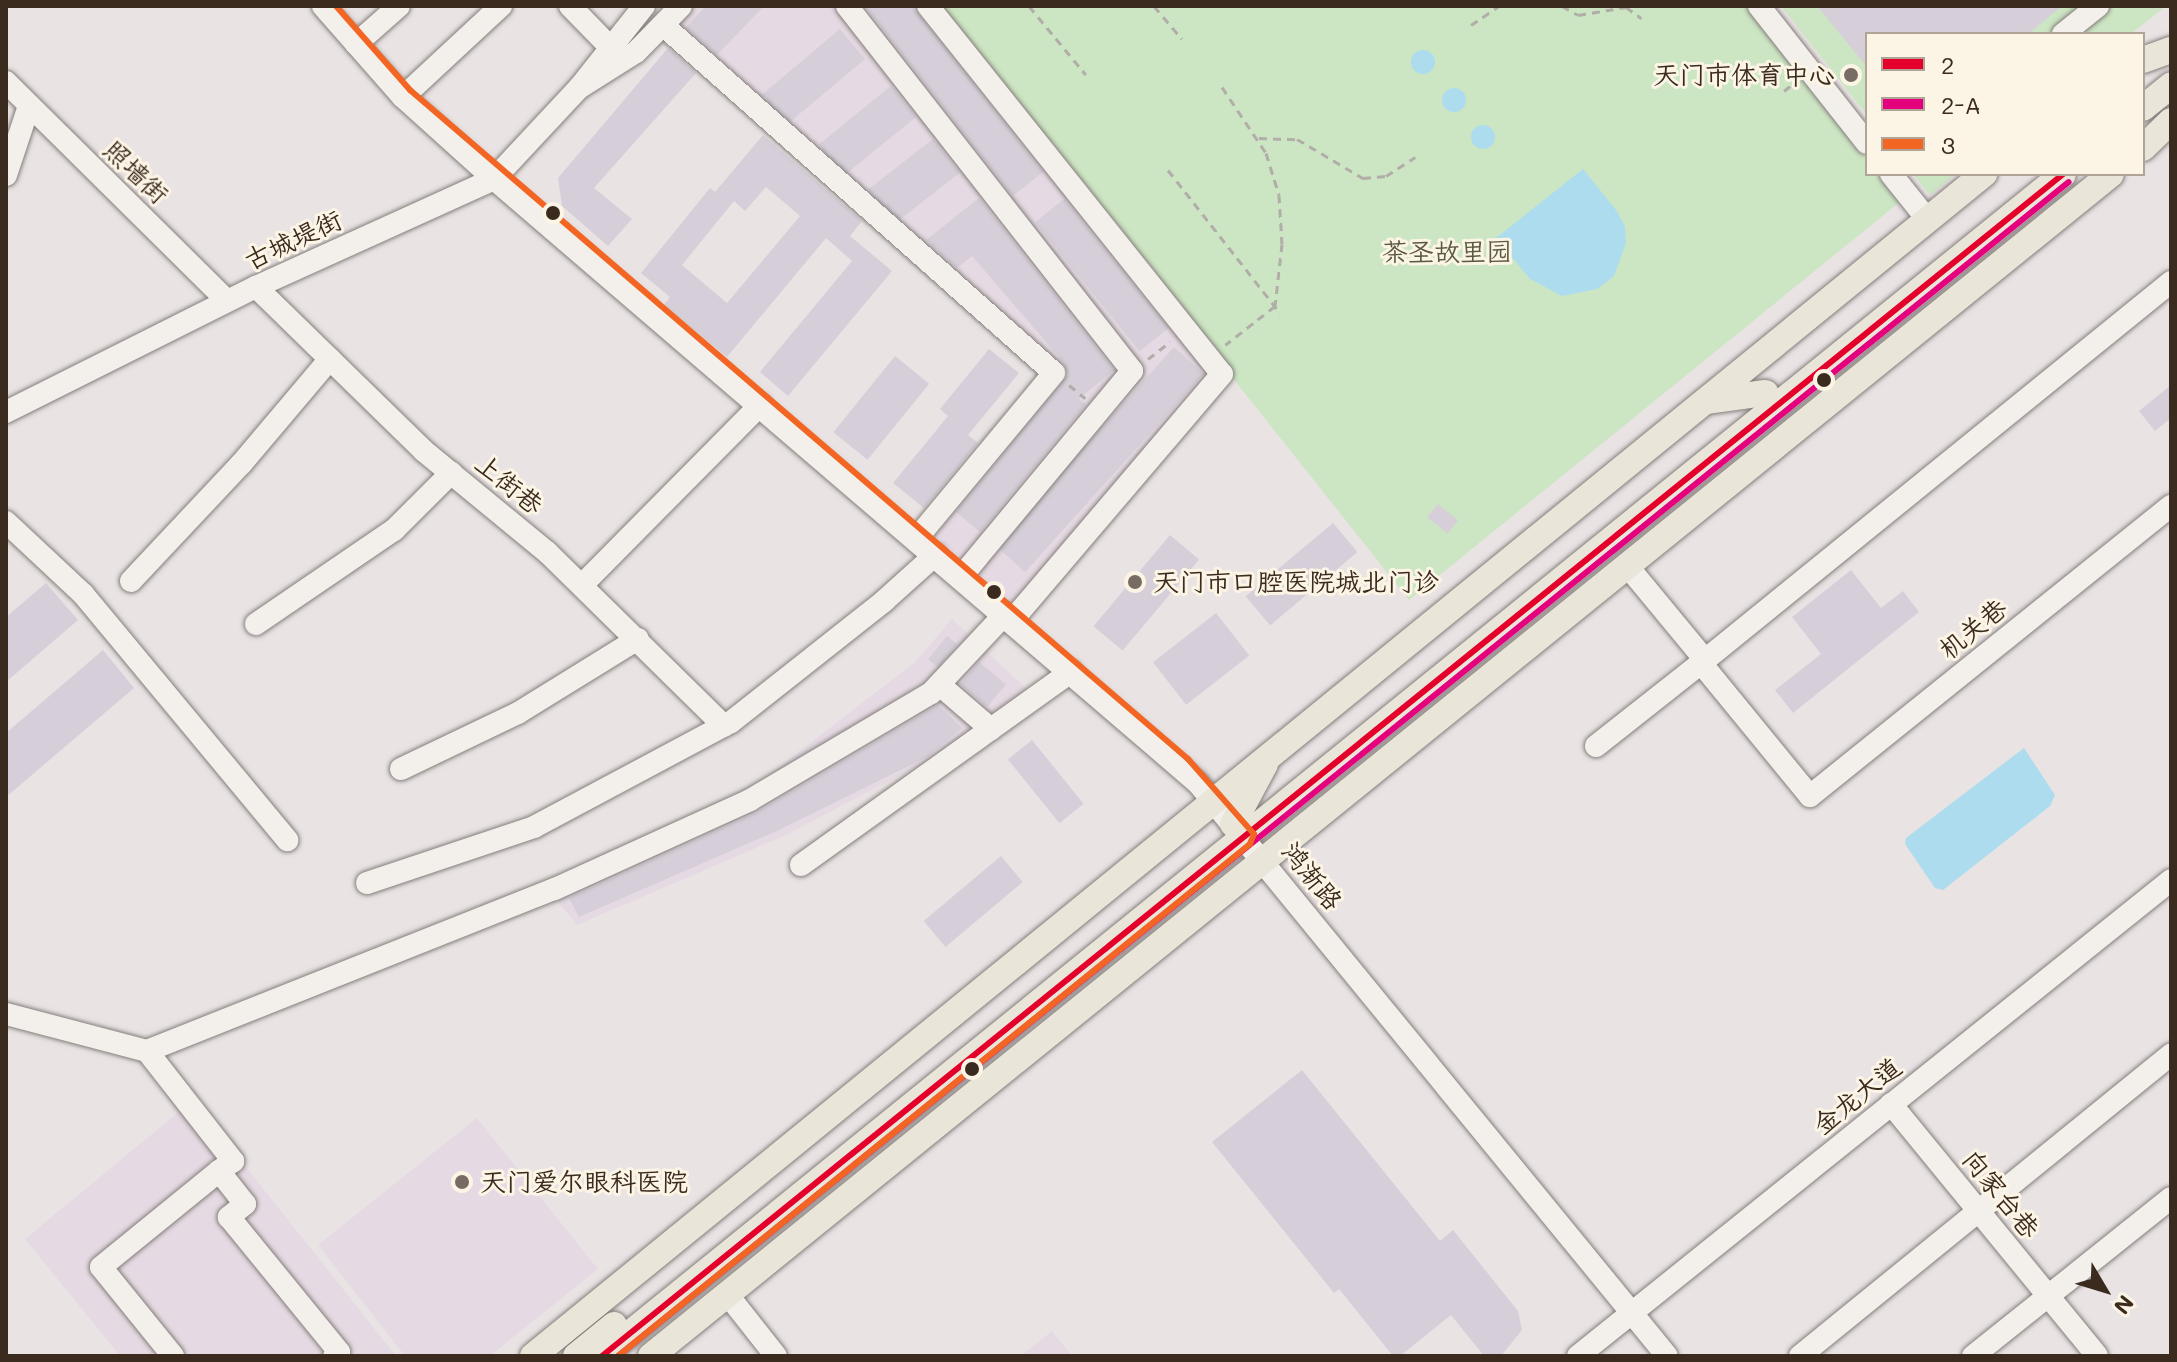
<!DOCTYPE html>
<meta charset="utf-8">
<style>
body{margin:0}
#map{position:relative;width:2177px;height:1362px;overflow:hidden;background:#e9e3e4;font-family:Mali,"LXGW WenKai TC",sans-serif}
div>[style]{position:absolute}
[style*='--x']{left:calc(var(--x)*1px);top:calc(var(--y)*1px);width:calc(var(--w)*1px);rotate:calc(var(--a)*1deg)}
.built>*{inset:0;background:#e5dae3}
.green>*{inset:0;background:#cce6c3}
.water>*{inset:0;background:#acdcee}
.round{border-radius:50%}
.building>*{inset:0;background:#d6cfd9;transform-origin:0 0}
.path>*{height:3px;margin-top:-1.5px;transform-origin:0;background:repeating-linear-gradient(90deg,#b1ada8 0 8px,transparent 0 14px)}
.roads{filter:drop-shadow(0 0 2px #847e7c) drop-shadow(0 0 2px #847e7c)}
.minor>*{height:22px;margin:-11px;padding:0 11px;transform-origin:11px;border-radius:11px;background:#f3f0eb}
.major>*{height:26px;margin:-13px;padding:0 13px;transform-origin:13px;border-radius:13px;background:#eae5d9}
.bus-1>*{height:6px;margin:-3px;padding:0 3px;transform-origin:3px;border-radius:3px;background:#e4002b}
.bus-2>*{height:6px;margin:-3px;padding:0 3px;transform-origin:3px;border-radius:3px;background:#e5007d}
.bus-3>*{height:6px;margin:-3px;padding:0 3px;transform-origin:3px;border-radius:3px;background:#f26522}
.dots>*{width:22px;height:22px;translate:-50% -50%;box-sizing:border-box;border:4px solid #fcf5e5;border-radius:50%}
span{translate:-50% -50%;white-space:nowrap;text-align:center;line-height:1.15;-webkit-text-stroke:6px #fcf5e5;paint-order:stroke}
.poi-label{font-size:26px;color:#3b2a1e}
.right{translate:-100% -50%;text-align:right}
.left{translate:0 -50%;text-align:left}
.street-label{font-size:26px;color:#3b2a1e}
.park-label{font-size:26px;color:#5a5a40}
.frame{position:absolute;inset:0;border:8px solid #3b2a1e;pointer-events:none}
.legend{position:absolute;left:1865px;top:32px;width:280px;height:144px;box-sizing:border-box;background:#fcf5e5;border:2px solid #afa495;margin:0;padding:10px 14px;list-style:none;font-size:24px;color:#3b2a1e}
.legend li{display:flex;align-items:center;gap:16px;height:40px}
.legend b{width:40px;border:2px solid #afa495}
.north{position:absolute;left:2065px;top:1250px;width:80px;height:80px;-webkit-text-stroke:6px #fcf5e5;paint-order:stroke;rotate:128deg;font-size:22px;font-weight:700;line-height:32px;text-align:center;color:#3b2a1e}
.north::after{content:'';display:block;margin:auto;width:28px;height:36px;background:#3b2a1e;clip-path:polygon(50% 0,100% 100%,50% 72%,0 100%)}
</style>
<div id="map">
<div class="built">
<div style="clip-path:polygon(692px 6px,924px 6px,1217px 372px,1015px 611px,917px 529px,1045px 376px,664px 36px)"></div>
<div style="clip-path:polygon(952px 619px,1032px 694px,971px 738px,786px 835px,577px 925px,544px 885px,752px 788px,915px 662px)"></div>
<div style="clip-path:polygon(193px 1100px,396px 1356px,120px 1356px,25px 1239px)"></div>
<div style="clip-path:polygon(477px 1118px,598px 1269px,490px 1356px,405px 1356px,318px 1245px)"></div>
<div style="clip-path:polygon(1052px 1331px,1072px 1356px,1020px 1356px)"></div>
</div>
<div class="green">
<div style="clip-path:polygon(937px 6px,1747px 6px,1867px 158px,1867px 174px,1880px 174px,1901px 201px,1409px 600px)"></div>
<div style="clip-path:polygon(1781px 6px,2166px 6px,2131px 34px,1867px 34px,1867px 115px)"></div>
<div style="clip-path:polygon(1913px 174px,1956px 174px,1930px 195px)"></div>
</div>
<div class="water">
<div class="round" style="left:1411px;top:50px;width:24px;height:24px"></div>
<div class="round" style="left:1442px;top:88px;width:24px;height:24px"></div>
<div class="round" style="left:1471px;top:125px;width:24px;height:24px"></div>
<div style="clip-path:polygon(1583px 169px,1616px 210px,1625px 226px,1626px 243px,1614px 276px,1597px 289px,1562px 296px,1530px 279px,1496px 238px)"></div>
<div style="clip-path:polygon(2024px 748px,2055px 795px,2050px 806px,1943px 890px,1935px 888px,1905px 844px,1906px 838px)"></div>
</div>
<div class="building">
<div style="clip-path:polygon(706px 6px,764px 6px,717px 55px,686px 27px)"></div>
<div style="clip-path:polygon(865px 6px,912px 6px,1043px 172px,1013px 196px)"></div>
<div style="clip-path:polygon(1817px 6px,2062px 6px,2028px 34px,1867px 34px,1867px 67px)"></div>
<div style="left:840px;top:29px;width:39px;height:102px;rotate:50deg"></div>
<div style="clip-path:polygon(668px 48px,696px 73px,594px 188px,632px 219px,608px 246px,562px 206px,558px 178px)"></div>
<div style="left:891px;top:86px;width:40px;height:93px;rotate:51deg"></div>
<div style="clip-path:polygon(evenodd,763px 135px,862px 221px,850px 236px,892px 271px,788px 396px,760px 372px,852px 261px,826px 238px,727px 357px,664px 305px,670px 297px,641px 273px,710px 188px,715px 192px,763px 135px,766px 187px,800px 216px,727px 303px,682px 265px,734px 201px,745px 211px,766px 187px)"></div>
<div style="left:933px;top:139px;width:43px;height:82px;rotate:52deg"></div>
<div style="clip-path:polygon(979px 198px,1114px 370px,1079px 399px,1086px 404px,980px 532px,956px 512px,1068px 375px,1064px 363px,972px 256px,957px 268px,926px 240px)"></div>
<div style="left:1064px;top:199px;width:166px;height:37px;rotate:51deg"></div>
<div style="left:1174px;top:347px;width:40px;height:267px;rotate:42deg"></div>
<div style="clip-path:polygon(989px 349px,1019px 373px,968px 435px,978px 443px,924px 508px,893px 483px,948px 416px,940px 409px)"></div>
<div style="left:895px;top:356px;width:44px;height:98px;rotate:39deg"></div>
<div style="clip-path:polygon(2171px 385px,2171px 418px,2155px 431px,2139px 411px)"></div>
<div style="left:1438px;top:504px;width:26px;height:17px;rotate:39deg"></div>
<div style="left:1333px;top:523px;width:38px;height:114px;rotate:50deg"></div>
<div style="left:1170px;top:535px;width:38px;height:119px;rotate:40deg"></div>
<div style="clip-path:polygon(1851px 570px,1881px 608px,1903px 591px,1919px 612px,1793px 713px,1775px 690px,1821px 654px,1792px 617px)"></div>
<div style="clip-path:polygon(46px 583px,78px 620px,6px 682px,6px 617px)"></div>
<div style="left:1216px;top:613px;width:54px;height:80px;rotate:52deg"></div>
<div style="left:947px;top:636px;width:13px;height:30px;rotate:39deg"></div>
<div style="clip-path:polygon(103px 650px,134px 688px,6px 797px,6px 733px)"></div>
<div style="left:979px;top:662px;width:35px;height:29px;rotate:40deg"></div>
<div style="clip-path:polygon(938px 705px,962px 728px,927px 757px,779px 830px,579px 917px,569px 898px,756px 813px)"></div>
<div style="left:1032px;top:740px;width:82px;height:31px;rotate:51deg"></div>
<div style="left:1001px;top:856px;width:34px;height:101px;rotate:50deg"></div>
<div style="clip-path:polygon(1302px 1070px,1440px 1241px,1453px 1230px,1518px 1311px,1522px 1330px,1501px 1356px,1484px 1356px,1451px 1315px,1400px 1356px,1393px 1356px,1339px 1289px,1334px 1293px,1212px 1142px)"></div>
</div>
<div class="path">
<div style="--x:1029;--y:6;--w:89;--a:50.4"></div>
<div style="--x:1154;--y:6;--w:43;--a:49.7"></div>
<div style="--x:1562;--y:6;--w:18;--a:29"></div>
<div style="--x:1578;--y:15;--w:49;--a:-9.5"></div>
<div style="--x:1626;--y:7;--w:19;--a:36"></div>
<div style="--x:1471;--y:25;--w:34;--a:-34"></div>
<div style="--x:1222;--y:87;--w:79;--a:56.3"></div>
<div style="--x:1266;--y:153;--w:44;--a:72.8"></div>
<div style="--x:1279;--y:195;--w:49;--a:86.5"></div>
<div style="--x:1282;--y:244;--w:62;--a:96.4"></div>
<div style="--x:1275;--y:306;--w:63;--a:142"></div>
<div style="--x:1784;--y:91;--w:13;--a:-39"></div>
<div style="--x:1259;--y:138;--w:38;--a:2"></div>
<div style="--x:1297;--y:139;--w:77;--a:30.6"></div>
<div style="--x:1363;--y:178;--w:23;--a:-5"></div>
<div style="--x:1386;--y:176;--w:35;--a:-33"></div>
<div style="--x:1168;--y:170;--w:182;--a:51.9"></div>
<div style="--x:1148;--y:359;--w:28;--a:-38"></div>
<div style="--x:1069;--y:385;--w:21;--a:39"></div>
</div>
<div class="roads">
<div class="minor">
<div style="--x:323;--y:6;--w:121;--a:48.7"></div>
<div style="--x:403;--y:97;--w:122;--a:42"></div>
<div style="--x:494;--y:179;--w:928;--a:40.63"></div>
<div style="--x:1198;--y:783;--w:740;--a:50.7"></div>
<div style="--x:570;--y:6;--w:54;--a:45.7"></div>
<div style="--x:644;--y:6;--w:105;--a:128.4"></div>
<div style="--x:579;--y:88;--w:67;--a:-32.3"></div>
<div style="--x:636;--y:52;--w:64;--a:-45.6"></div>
<div style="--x:847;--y:6;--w:463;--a:52"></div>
<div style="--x:1132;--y:371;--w:268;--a:129.7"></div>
<div style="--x:928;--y:6;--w:471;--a:51.4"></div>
<div style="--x:1222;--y:374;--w:324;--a:130.4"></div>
<div style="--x:1759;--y:6;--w:174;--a:51.8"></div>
<div style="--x:663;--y:25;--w:523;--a:41.67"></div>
<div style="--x:1054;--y:373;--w:216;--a:129.7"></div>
<div style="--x:2063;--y:34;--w:45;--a:-38.7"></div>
<div style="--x:356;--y:44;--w:57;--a:-41.5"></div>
<div style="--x:6;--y:82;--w:311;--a:44.7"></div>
<div style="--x:403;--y:97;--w:134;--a:-42.9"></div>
<div style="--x:1891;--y:174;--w:58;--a:51.3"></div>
<div style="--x:6;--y:175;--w:73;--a:-71.6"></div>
<div style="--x:256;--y:287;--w:235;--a:44.3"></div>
<div style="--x:424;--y:451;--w:159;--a:39.4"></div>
<div style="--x:547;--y:552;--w:248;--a:44.5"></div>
<div style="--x:6;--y:412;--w:280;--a:-26.6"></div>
<div style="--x:256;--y:287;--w:261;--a:-24.4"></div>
<div style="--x:494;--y:179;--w:125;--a:-47"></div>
<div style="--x:6;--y:522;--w:105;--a:43.1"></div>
<div style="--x:83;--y:594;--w:320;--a:50.3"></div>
<div style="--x:1629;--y:568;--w:119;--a:50.4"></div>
<div style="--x:1705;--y:660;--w:600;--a:-39.05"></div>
<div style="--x:131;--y:581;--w:162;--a:-46.8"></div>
<div style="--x:242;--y:463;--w:136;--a:-49.8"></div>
<div style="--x:582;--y:585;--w:253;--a:-45.3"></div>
<div style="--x:256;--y:624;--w:167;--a:-34.3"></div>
<div style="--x:394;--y:530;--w:81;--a:-45"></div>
<div style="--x:1701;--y:663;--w:172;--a:50.7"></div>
<div style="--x:1810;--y:796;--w:463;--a:-38.8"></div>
<div style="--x:941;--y:686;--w:66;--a:40.7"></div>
<div style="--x:1596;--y:746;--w:139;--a:-38.3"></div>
<div style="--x:401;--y:769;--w:130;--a:-25.6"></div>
<div style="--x:518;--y:713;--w:141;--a:-31.7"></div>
<div style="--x:801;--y:865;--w:332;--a:-35.6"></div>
<div style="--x:367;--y:883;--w:176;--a:-18.5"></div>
<div style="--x:534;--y:827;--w:223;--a:-28.1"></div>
<div style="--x:731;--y:722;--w:195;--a:-38.3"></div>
<div style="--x:884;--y:601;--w:69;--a:-42"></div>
<div style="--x:6;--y:1014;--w:146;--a:14.7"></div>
<div style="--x:147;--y:1051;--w:439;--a:-21.7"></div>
<div style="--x:555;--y:889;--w:214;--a:-24.5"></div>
<div style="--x:750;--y:800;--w:210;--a:-30.6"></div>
<div style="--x:931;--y:693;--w:108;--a:-46.9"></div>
<div style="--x:147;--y:1051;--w:140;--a:52"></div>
<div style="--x:233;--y:1161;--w:17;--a:144"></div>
<div style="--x:1891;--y:1104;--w:325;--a:50.7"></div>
<div style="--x:727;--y:1294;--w:79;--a:51.7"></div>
<div style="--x:173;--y:1356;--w:114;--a:-129"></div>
<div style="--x:101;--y:1267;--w:152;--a:-39.1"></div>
<div style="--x:219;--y:1171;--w:42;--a:51.8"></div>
<div style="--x:245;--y:1204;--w:21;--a:141"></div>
<div style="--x:229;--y:1217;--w:174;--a:50.8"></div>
<div style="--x:339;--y:1352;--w:6;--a:141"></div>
<div style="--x:1578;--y:1356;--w:760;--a:-38.75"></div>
<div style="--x:1800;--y:1356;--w:478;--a:-39.1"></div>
<div style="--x:1973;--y:1356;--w:253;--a:-38.6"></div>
</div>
<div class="major">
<div style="--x:2143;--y:60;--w:30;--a:-20"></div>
<div style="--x:2143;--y:108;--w:36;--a:-39"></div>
<div style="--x:2143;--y:148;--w:39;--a:-44"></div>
<div style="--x:1706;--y:401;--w:60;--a:-7.7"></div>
<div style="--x:1233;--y:824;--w:68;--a:-61.9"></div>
<div style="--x:533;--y:1356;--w:1872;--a:-39.17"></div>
<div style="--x:576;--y:1356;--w:49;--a:-39.2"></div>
<div style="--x:602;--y:1356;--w:1879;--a:-38.97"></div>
<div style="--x:651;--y:1356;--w:1878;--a:-38.99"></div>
</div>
</div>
<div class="bus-1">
<div style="--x:602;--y:1356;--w:1879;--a:-38.97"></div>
</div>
<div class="bus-2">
<div style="--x:618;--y:1356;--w:1866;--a:-38.98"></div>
</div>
<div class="bus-3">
<div style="--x:336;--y:6;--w:112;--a:48.6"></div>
<div style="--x:410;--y:90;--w:1026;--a:40.69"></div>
<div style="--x:1188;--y:759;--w:100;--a:48.7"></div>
<div style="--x:1254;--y:834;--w:11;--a:112"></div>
<div style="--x:1250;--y:844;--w:813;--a:140.99"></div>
</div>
<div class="dots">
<div style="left:1851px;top:75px;background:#786b63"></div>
<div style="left:553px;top:213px;background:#3b2a1e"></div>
<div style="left:1824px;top:380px;background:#3b2a1e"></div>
<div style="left:1135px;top:582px;background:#786b63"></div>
<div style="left:994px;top:592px;background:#3b2a1e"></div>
<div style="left:972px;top:1069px;background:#3b2a1e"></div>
<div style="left:462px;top:1182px;background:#786b63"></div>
</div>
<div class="poi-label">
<span class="right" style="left:1835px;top:75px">天门市体育中心</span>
<span class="left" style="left:1153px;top:582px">天门市口腔医院城北门诊</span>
<span class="left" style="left:480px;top:1182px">天门爱尔眼科医院</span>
</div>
<div class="street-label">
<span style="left:136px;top:172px;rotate:44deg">照墙街</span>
<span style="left:293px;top:240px;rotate:-25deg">古城堤街</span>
<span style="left:509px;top:484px;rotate:39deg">上街巷</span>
<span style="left:1973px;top:629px;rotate:-39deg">机关巷</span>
<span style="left:1312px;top:876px;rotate:51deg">鸿渐路</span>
<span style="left:1857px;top:1096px;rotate:-39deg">金龙大道</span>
<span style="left:2001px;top:1194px;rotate:51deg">向家台巷</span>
</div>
<div class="park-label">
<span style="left:1447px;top:252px">茶圣故里园</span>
</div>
<div class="frame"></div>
<ul class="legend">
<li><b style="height:10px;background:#e4002b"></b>2</li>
<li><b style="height:10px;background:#e5007d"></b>2-A</li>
<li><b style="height:10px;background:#f26522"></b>3</li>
</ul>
<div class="north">N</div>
</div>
